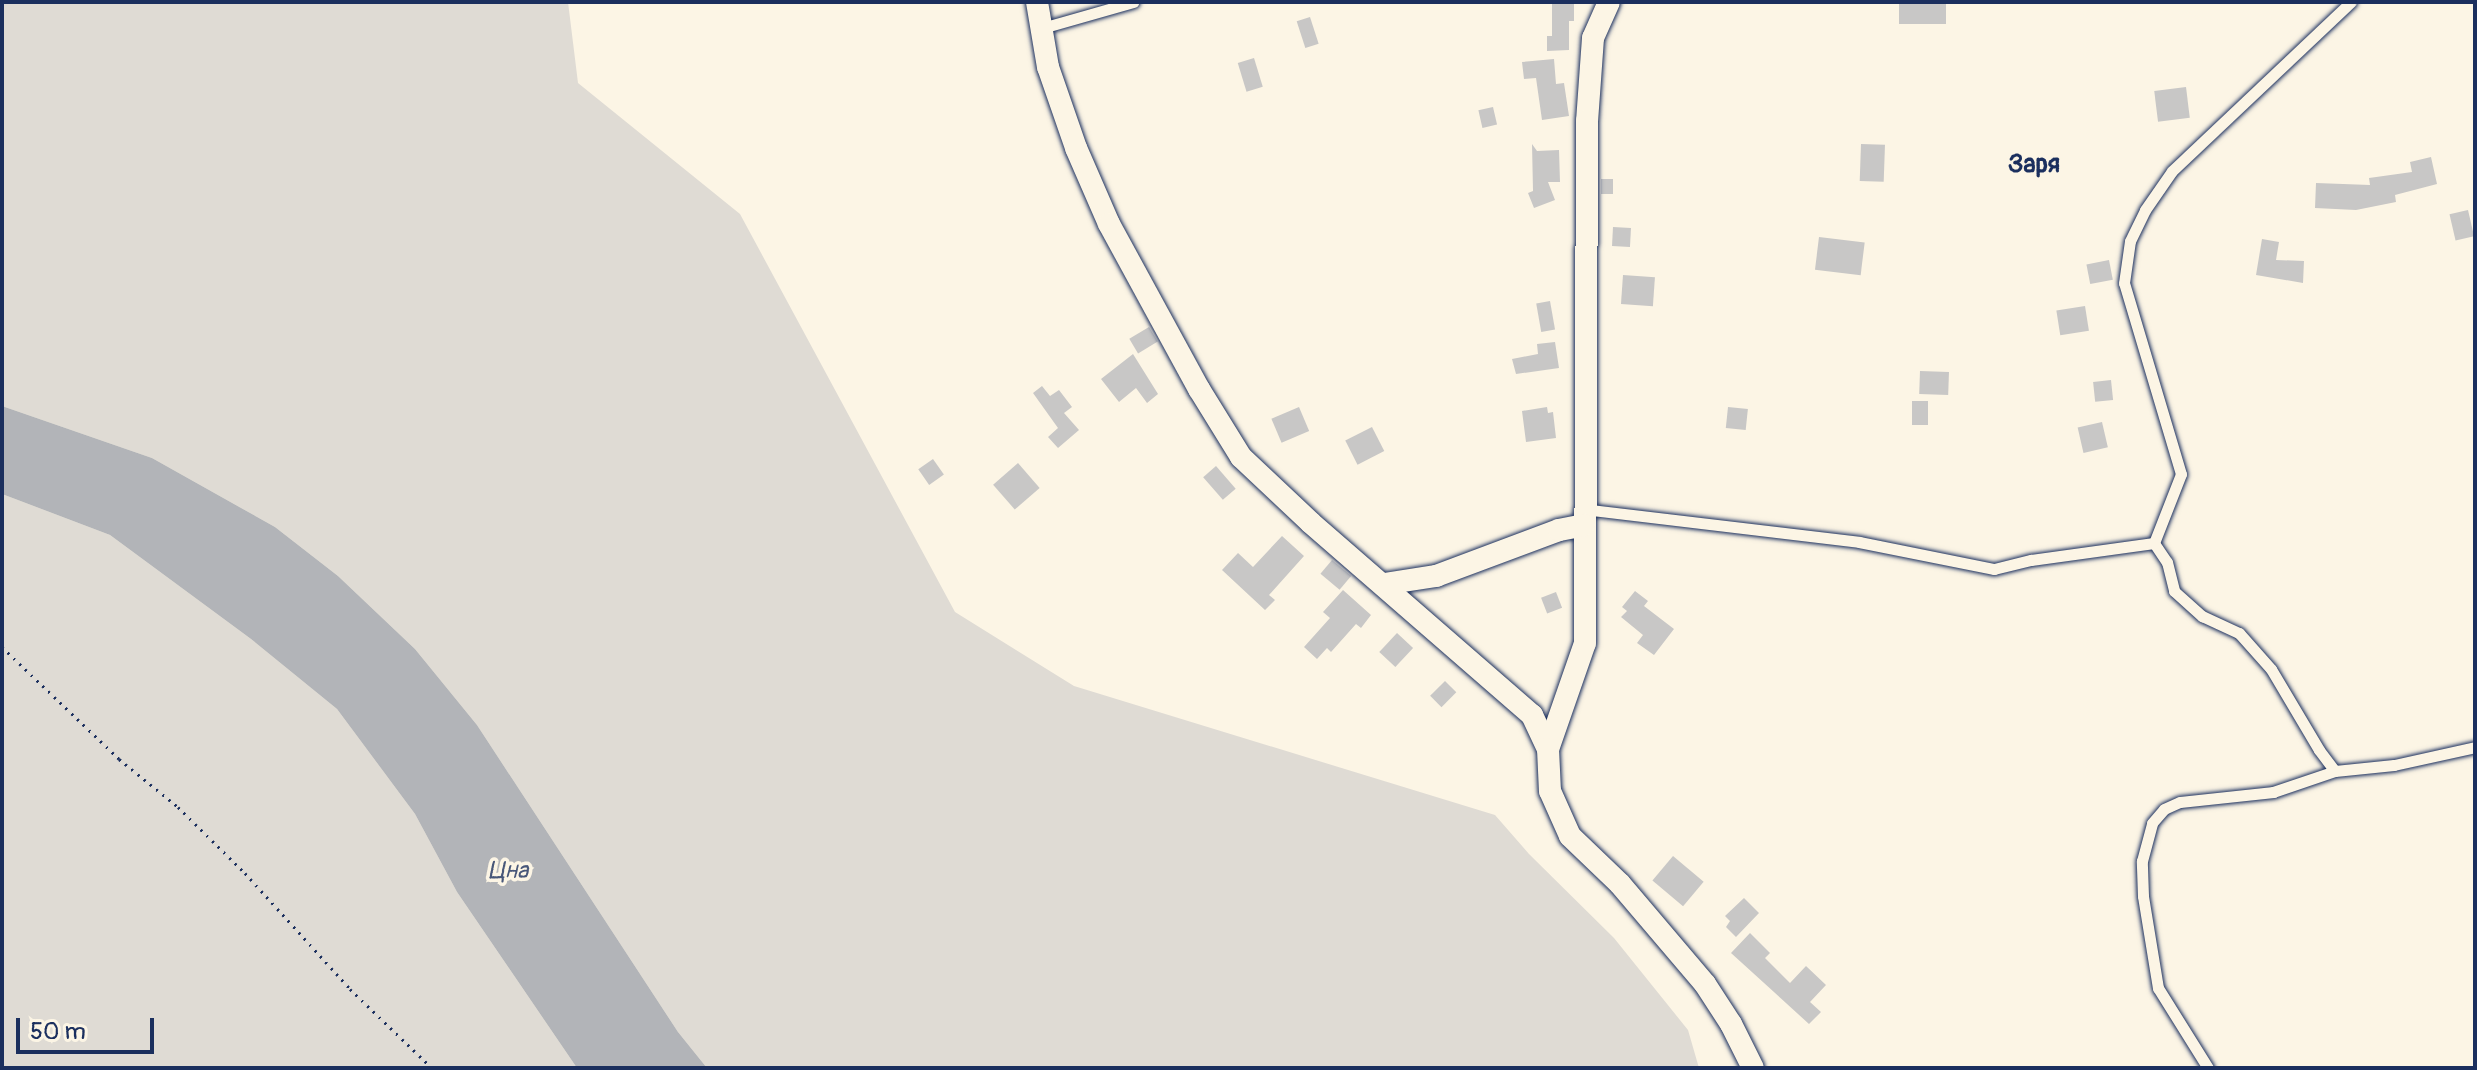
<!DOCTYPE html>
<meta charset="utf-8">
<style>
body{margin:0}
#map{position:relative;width:2477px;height:1070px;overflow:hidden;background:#fcf5e5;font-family:Pangolin,sans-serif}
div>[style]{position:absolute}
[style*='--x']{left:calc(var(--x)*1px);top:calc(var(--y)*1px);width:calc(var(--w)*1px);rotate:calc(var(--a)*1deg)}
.green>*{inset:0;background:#dfdbd4}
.water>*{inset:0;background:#b2b4b8}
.building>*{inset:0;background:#c8c7c6;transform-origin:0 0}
.path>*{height:3px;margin-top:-1.5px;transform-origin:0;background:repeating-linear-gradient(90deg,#1b2f5e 0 2px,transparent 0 8px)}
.roads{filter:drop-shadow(0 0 2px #1b2f5e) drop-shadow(0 0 2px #1b2f5e)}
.lane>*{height:11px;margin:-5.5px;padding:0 5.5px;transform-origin:5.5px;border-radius:5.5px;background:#fcf5e5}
.street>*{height:22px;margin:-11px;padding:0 11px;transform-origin:11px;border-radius:11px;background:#fcf5e5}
span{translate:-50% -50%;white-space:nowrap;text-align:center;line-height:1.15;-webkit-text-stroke:7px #fcf5e5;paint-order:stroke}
.water-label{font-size:24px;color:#485779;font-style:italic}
.quarter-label{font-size:26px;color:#1b2f5e;font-weight:700}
.frame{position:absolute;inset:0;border:4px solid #1b2f5e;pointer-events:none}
.scale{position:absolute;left:16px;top:1018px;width:138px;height:36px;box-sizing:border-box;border:4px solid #1b2f5e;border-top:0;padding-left:10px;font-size:24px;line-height:28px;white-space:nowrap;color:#1b2f5e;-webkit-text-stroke:6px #fcf5e5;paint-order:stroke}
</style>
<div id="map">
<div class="green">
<div style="clip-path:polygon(2px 2px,568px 2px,578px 83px,740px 214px,955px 612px,1074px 686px,1495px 815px,1529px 854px,1614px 938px,1688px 1030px,1699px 1068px,707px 1068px,678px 1032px,477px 725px,415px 649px,338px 576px,275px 527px,152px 458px,2px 406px)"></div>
<div style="clip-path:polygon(2px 494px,110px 535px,251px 639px,337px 709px,415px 814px,457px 892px,577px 1068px,2px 1068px)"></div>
</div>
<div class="water">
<div style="clip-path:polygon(2px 406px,152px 458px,275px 527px,338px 576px,415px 649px,477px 725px,678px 1032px,707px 1068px,577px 1068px,457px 892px,415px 814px,337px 709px,251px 639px,110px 535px,2px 494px)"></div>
</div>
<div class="building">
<div style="clip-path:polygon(1552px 2px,1574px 2px,1574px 21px,1569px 21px,1569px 50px,1547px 51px,1547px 36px,1552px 36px)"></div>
<div style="left:1899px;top:2px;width:47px;height:22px"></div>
<div style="left:1310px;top:17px;width:28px;height:14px;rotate:72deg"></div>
<div style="left:1254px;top:58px;width:30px;height:17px;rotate:73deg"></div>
<div style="clip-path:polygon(1554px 59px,1556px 84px,1564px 83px,1569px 116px,1542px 120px,1536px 78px,1524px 79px,1522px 62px)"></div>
<div style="left:2186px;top:87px;width:31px;height:32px;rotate:83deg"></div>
<div style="left:1493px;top:107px;width:18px;height:15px;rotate:77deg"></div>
<div style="clip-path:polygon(1532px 144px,1537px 151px,1559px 150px,1560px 182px,1548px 182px,1555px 200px,1534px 208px,1528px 193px,1533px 191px)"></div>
<div style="left:1861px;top:144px;width:24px;height:37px;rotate:2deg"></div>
<div style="clip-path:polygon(2431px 157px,2437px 184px,2395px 195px,2396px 202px,2356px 210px,2315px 208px,2316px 183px,2370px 185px,2369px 178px,2412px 172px,2410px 162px)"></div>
<div style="left:1601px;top:179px;width:12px;height:15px"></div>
<div style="left:2468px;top:210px;width:27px;height:19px;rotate:77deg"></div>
<div style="left:1613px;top:227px;width:18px;height:19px;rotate:3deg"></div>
<div style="left:1819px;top:237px;width:46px;height:33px;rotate:7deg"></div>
<div style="clip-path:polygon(2262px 239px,2279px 242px,2276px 260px,2304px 261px,2303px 283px,2256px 275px)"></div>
<div style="left:2109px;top:260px;width:20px;height:23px;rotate:79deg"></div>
<div style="left:1623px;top:275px;width:32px;height:29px;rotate:4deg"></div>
<div style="left:1550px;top:301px;width:29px;height:14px;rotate:80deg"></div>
<div style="left:2085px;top:306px;width:25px;height:29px;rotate:81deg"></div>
<div style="left:1149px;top:327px;width:17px;height:23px;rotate:59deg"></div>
<div style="clip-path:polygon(1555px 342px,1559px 368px,1516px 374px,1512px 359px,1538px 354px,1537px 344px)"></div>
<div style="clip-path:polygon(1133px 354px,1158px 394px,1147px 403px,1136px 388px,1119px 402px,1101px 379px)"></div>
<div style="left:1920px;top:371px;width:29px;height:23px;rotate:2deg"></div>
<div style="left:2111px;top:380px;width:20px;height:18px;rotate:84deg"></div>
<div style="clip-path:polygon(1042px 386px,1050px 396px,1059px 390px,1072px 407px,1064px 413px,1079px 430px,1058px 448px,1048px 437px,1058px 428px,1033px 393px)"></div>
<div style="left:1912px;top:401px;width:16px;height:24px"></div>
<div style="left:1299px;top:407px;width:26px;height:30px;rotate:67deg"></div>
<div style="clip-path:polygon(1547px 407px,1548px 413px,1553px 412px,1556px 438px,1526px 442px,1522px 411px)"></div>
<div style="left:1728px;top:407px;width:20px;height:21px;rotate:6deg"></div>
<div style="left:2102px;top:422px;width:26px;height:25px;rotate:77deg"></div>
<div style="left:1372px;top:427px;width:27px;height:30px;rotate:63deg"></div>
<div style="left:933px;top:459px;width:19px;height:18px;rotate:55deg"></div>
<div style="left:1018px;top:463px;width:33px;height:33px;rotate:49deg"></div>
<div style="left:1216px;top:466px;width:30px;height:17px;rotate:49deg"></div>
<div style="clip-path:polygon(1282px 536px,1304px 556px,1269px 595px,1275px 600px,1265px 610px,1222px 570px,1238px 553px,1253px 567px)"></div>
<div style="left:1332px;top:560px;width:25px;height:18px;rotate:40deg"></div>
<div style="clip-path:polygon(1343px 590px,1371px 615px,1361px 628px,1356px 624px,1331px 652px,1327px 648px,1317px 659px,1304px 647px,1330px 618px,1323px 612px)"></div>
<div style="clip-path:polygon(1635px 591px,1648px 601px,1644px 606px,1674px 629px,1654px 655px,1637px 643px,1643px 635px,1621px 617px,1627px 611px,1622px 607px)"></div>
<div style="left:1556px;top:592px;width:17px;height:16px;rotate:69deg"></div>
<div style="left:1397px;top:633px;width:22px;height:26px;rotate:43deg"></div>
<div style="left:1445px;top:681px;width:16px;height:21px;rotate:45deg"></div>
<div style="left:1673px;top:856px;width:40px;height:32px;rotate:40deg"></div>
<div style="clip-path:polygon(1744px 898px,1759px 913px,1736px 937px,1726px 927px,1730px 921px,1725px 916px)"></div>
<div style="clip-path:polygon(1750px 933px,1770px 953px,1765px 958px,1790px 983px,1806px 966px,1826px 985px,1810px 1002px,1821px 1012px,1809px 1024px,1731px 953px)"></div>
</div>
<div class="path">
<div style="--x:2;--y:647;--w:162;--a:43.7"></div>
<div style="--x:119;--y:759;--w:76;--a:39.1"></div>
<div style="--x:178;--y:807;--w:94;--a:44.6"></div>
<div style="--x:245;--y:873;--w:156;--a:47.8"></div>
<div style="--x:350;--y:989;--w:114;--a:43.9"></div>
</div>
<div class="roads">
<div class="lane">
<div style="--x:1042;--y:28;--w:95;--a:-15.9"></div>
<div style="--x:1583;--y:509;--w:278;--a:6.8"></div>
<div style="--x:1859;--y:542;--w:138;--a:11.3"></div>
<div style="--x:1994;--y:569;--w:38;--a:-14"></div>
<div style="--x:2031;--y:560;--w:124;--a:-7.9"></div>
<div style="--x:2154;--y:543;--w:74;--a:-68.6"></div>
<div style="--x:2181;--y:474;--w:199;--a:-106.6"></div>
<div style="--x:2124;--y:283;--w:42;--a:-81.9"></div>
<div style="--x:2130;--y:241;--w:34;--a:-64"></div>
<div style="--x:2145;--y:210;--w:47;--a:-55.3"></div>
<div style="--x:2172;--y:171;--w:246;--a:-43.4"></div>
<div style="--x:2154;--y:543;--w:23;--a:56"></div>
<div style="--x:2167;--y:562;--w:30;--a:76"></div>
<div style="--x:2174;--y:591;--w:38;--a:42"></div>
<div style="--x:2202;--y:616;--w:41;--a:24.7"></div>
<div style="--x:2239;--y:633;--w:48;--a:48.4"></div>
<div style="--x:2271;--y:669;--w:94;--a:59.3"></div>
<div style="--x:2319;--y:750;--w:26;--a:53"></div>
<div style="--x:2335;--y:771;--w:59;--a:-5.8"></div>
<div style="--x:2394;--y:765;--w:83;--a:-12.5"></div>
<div style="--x:2208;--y:1068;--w:94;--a:-122"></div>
<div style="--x:2158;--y:988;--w:93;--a:-99.3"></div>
<div style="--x:2143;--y:896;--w:35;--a:-92"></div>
<div style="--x:2142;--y:861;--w:39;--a:-75"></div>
<div style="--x:2152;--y:823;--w:18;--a:-49"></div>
<div style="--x:2164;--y:809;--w:17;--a:-24"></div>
<div style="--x:2180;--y:802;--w:94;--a:-6.1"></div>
<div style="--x:2273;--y:792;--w:65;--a:-18.7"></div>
</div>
<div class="street">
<div style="--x:1037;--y:2;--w:66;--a:80.4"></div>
<div style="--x:1048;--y:67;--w:86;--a:70.9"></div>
<div style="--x:1076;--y:148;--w:83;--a:66.5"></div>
<div style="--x:1109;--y:224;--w:188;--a:61.4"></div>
<div style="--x:1199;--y:389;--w:80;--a:58.3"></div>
<div style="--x:1241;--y:457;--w:96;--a:43.3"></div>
<div style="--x:1311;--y:523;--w:293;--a:41"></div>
<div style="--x:1532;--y:715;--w:38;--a:65"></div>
<div style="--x:1609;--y:2;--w:39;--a:114"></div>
<div style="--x:1593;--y:38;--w:83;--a:94.1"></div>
<div style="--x:1587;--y:121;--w:522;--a:90.22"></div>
<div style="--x:1585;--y:643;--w:112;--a:109.2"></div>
<div style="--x:1548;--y:749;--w:42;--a:87.3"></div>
<div style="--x:1550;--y:791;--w:49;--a:66"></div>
<div style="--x:1570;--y:836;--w:69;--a:43.8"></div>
<div style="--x:1620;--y:884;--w:131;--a:49.6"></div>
<div style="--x:1705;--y:984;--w:48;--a:57"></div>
<div style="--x:1731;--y:1024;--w:49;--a:63.4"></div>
<div style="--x:1384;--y:584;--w:53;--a:-8.7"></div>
<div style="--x:1436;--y:576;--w:131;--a:-20.5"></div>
<div style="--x:1559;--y:530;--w:25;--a:-11"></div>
</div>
</div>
<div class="water-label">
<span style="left:508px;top:871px">Цна</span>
</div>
<div class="quarter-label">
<span style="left:2034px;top:165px">Заря</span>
</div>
<div class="frame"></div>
<div class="scale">50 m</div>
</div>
